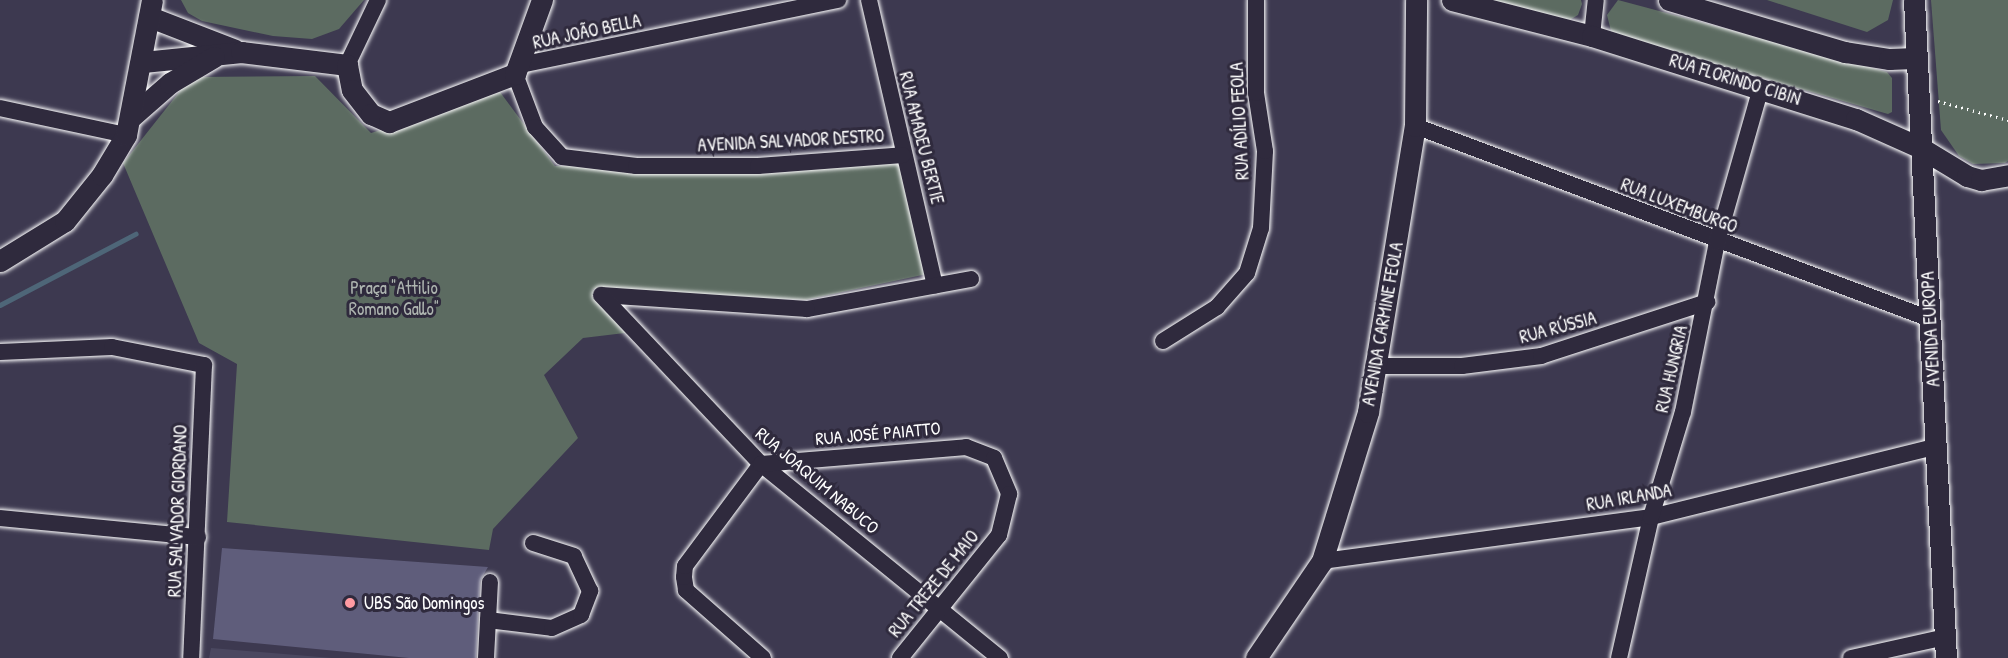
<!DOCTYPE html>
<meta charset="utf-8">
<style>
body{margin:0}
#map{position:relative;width:2008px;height:658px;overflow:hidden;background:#3d3950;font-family:"Patrick Hand",sans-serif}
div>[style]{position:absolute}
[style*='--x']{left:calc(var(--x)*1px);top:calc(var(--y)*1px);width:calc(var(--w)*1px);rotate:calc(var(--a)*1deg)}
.built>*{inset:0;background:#4b4860}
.green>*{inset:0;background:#5c6b61}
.stream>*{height:4.5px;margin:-2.25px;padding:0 2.25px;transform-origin:2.25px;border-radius:2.25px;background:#4e6678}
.building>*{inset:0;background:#5f5d7b}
.path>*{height:3px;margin-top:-1.5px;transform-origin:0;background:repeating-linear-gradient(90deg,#fff 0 1.5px,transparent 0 6px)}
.roads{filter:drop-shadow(0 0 2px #fff) drop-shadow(0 0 2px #fff)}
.minor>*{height:16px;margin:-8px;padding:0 8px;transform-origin:8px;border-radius:8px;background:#2f2a3d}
.major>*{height:21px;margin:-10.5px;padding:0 10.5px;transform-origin:10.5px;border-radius:10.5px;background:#2f2a3d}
.dots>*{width:16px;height:16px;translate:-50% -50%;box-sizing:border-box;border:3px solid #2f2a3d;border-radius:50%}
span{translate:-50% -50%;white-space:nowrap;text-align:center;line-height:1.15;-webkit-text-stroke:6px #2f2a3d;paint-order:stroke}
.street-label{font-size:18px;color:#fff}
.park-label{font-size:18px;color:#aeb5b0}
.poi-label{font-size:18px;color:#fff}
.left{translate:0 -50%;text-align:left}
</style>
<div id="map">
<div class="built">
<div style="clip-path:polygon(211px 648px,332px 658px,209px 658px)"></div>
</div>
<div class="green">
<div style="clip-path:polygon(181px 0,364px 0,339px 29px,312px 39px,273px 36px,202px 21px,188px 13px)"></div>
<div style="clip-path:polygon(1491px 0,1581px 0,1582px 4px,1578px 15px,1568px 21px)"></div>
<div style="clip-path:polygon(1618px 0,1887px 72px,1892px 78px,1892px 112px,1888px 114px,1612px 35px,1607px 15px)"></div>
<div style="clip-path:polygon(1767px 0,1893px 0,1888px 20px,1867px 32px)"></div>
<div style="clip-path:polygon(1931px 0,2008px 0,2008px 161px,2005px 163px,1973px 164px,1959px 156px,1941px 130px)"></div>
<div style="clip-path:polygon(315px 76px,371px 133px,500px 92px,555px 166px,713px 166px,903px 155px,927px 274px,805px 300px,593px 289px,633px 332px,583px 338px,544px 375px,578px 438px,493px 529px,489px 550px,227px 522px,237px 364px,199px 343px,123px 163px,191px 77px)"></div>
</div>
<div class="stream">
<div style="--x:0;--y:305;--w:153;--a:-27.7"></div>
</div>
<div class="building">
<div style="clip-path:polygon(222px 548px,488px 567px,480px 581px,476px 658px,409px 658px,213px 639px)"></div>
</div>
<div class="path">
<div style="--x:1938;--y:101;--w:73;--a:15.2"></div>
</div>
<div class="roads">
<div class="minor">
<div style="--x:869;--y:0;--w:293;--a:77"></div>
<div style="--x:1592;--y:36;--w:36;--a:-84"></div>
<div style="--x:347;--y:65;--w:72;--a:-64.5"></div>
<div style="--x:520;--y:65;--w:325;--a:-11.6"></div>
<div style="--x:515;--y:74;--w:57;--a:69.3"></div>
<div style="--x:535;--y:127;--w:40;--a:48"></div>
<div style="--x:562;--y:157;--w:75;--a:6.9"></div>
<div style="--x:636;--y:166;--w:122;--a:0"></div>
<div style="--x:758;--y:166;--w:145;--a:-4.3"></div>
<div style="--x:0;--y:108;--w:129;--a:12.1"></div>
<div style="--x:1415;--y:126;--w:550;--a:20.54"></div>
<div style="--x:971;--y:279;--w:167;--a:169.6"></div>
<div style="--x:807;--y:309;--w:206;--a:-176.1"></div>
<div style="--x:601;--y:295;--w:233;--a:46.6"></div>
<div style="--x:761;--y:464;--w:308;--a:39.1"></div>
<div style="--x:1163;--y:341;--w:64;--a:-32.2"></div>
<div style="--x:1217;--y:307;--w:45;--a:-48.6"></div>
<div style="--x:1247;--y:273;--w:47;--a:-72.7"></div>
<div style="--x:1261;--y:228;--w:77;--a:-87"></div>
<div style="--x:1265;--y:151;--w:59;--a:-98.8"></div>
<div style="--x:1256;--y:93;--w:93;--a:-90"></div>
<div style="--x:0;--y:352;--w:112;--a:-2.6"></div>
<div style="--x:112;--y:347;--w:94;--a:11.1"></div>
<div style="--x:204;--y:365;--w:293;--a:92.5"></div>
<div style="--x:1379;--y:366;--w:83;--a:0"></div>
<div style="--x:1462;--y:366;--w:80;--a:-7.2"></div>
<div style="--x:1541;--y:356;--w:175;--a:-18"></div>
<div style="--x:0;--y:518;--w:199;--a:5.5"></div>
<div style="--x:1322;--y:561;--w:332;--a:-7.6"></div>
<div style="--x:1651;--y:517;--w:295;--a:-13.9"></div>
<div style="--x:488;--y:620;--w:64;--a:7.1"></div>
<div style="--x:552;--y:628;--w:32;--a:-24"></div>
<div style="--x:581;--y:615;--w:26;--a:-69"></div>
<div style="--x:590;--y:591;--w:38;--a:-115"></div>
<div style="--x:574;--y:556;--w:43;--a:-162.4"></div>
<div style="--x:486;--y:658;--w:76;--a:-87"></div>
<div style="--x:763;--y:658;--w:103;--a:-138.6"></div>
<div style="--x:686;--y:590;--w:13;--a:-99"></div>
<div style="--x:684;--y:577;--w:11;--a:-85"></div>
<div style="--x:685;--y:566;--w:127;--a:-53.3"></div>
<div style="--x:761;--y:464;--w:206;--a:-4.7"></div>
<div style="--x:966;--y:447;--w:30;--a:21"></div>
<div style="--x:994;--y:458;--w:39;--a:67"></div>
<div style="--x:1009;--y:494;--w:42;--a:103.7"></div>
<div style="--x:999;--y:535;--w:158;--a:128.8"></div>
<div style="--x:1619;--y:658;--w:145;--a:-77.2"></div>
<div style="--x:1651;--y:517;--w:110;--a:-73.1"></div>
<div style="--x:1683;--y:412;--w:173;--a:-78.7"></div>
<div style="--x:1717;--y:242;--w:160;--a:-74.1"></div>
<div style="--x:1851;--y:658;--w:97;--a:-12.5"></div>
</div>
<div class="major">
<div style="--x:1452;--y:0;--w:145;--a:14.4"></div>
<div style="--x:1592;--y:36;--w:277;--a:17.5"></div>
<div style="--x:1856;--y:119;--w:71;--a:24"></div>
<div style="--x:1921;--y:148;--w:54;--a:31.3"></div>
<div style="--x:1967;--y:176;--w:15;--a:16"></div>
<div style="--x:1981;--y:180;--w:27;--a:-10"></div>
<div style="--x:1669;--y:0;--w:184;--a:16.5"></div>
<div style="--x:1845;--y:52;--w:45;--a:9"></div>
<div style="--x:1889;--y:59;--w:26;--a:-2"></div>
<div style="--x:1914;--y:0;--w:659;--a:87.22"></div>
<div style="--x:150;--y:17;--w:91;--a:21.2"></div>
<div style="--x:143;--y:62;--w:99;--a:-5.8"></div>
<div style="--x:241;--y:52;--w:107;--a:7"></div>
<div style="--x:347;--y:65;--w:25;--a:79"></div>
<div style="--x:352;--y:90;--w:31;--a:52"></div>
<div style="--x:371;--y:114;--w:20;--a:24"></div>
<div style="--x:389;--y:122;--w:135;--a:-20.9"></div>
<div style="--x:515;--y:74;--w:79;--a:-70"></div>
<div style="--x:130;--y:118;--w:53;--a:-41.2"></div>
<div style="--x:170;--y:83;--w:51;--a:-30.6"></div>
<div style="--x:0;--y:261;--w:76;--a:-31.6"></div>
<div style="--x:65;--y:221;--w:59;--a:-51.2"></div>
<div style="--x:102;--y:175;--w:47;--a:-59"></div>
<div style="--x:126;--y:135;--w:137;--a:-79.1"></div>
<div style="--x:1256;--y:658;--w:117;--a:-55.8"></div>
<div style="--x:1322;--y:561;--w:156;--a:-72.8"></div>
<div style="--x:1368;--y:412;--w:290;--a:-80.7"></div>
<div style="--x:1415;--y:126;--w:126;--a:-89.5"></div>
</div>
</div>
<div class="dots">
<div style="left:350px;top:603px;background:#ff9aa2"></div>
</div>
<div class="street-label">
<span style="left:587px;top:32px;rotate:-12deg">RUA JOÃO BELLA</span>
<span style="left:1735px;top:80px;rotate:17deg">RUA FLORINDO CIBIN</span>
<span style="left:1240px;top:121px;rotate:-93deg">RUA ADÍLIO FEOLA</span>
<span style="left:921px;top:138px;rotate:76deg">RUA AMADEU BERTIE</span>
<span style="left:791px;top:141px;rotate:-3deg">AVENIDA SALVADOR DESTRO</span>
<span style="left:1679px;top:206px;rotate:21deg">RUA LUXEMBURGO</span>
<span style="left:1383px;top:324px;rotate:-80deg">AVENIDA CARMINE FEOLA</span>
<span style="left:1558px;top:328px;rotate:-15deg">RUA RÚSSIA</span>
<span style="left:1931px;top:329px;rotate:-93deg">AVENIDA EUROPA</span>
<span style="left:1672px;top:369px;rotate:-77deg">RUA HUNGRIA</span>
<span style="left:878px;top:434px;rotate:-5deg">RUA JOSÉ PAIATTO</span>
<span style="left:817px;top:481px;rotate:40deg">RUA JOAQUIM NABUCO</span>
<span style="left:1629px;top:498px;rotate:-10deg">RUA IRLANDA</span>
<span style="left:178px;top:511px;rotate:-88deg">RUA SALVADOR GIORDANO</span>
<span style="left:934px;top:584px;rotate:-51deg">RUA TREZE DE MAIO</span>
</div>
<div class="park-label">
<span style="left:394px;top:299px">Praça "Attilio<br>Romano Gallo"</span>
</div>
<div class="poi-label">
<span class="left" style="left:364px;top:603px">UBS São Domingos</span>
</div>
</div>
